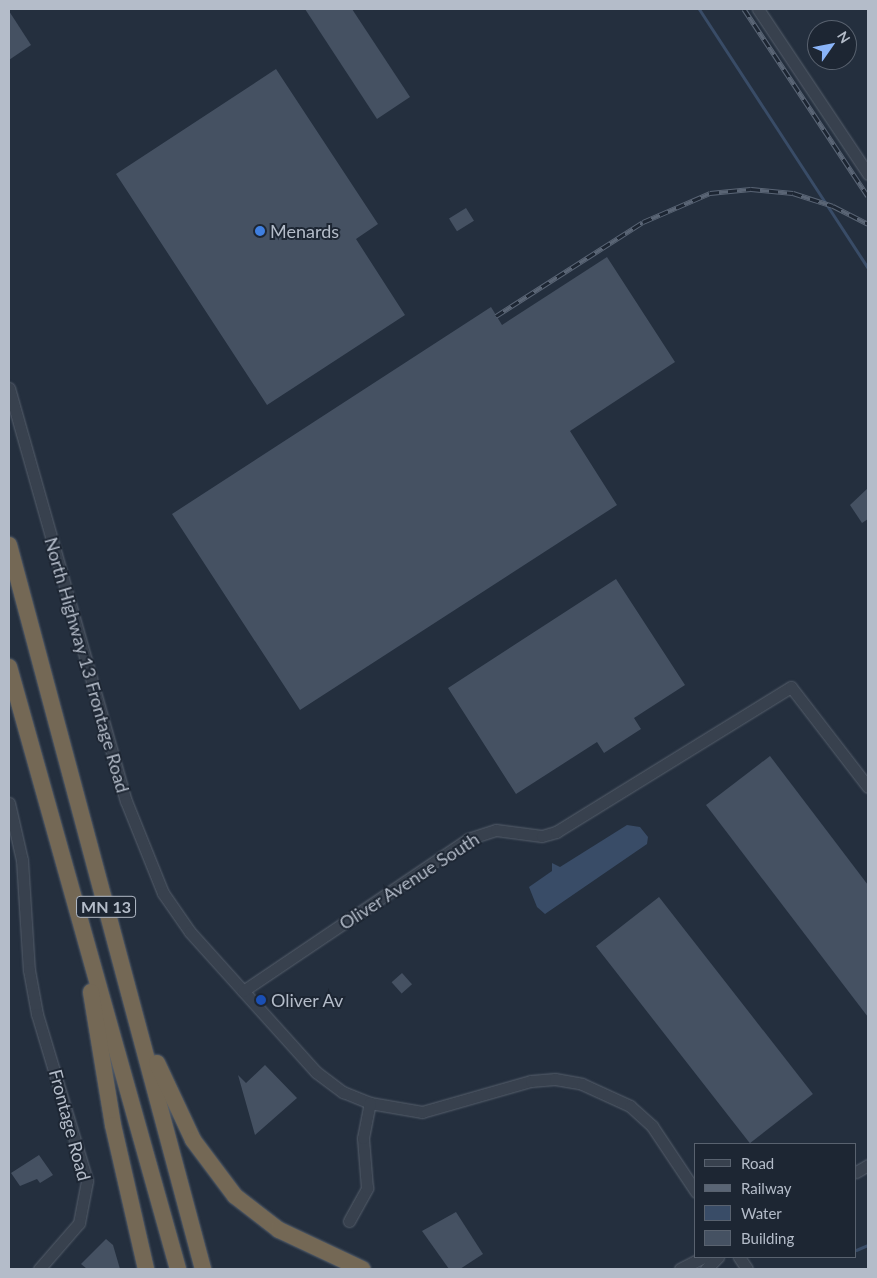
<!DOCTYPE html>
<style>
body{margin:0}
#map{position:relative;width:877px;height:1278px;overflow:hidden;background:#242f3e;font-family:Lato,sans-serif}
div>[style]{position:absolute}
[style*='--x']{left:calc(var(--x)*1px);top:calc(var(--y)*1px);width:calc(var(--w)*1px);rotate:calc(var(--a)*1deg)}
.water>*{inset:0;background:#394c67}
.stream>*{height:3px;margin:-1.5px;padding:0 1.5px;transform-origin:1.5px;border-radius:1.5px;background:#394c67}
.building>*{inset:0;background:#455162;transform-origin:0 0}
.roads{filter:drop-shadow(0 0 1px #565f6c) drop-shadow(0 0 1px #565f6c)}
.minor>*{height:11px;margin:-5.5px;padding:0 5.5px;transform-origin:5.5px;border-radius:5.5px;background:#38414e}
.highway>*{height:16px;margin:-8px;padding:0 8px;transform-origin:8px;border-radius:8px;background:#746855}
.rail>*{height:5px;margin-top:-2.5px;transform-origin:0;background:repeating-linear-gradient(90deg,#1d2633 0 9px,#5a6575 0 18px);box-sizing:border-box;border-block:1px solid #5a6575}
.dots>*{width:14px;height:14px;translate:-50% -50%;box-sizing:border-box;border:2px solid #1d2633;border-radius:50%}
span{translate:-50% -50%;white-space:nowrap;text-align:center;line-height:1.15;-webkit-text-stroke:4px #1d2633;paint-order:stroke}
.shield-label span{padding:1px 4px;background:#1d2633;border:1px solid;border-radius:4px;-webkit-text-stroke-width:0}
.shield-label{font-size:16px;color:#b4bcc9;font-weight:700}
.poi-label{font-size:18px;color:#b4bcc9}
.left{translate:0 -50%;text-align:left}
.street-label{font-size:18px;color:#b4bcc9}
.frame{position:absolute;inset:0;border:10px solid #b4bcc9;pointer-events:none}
.legend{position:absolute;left:694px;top:1143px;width:162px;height:115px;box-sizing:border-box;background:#1d2633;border:1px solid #59626f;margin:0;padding:6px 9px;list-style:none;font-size:15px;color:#b4bcc9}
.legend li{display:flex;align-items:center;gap:10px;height:25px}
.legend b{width:25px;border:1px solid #59626f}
.north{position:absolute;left:807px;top:20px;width:50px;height:50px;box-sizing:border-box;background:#1d2633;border:1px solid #59626f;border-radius:50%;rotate:57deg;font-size:14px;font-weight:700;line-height:20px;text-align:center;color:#b4bcc9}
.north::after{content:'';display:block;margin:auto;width:18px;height:22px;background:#8ab4f8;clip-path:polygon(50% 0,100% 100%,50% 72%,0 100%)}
</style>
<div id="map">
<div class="water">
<div style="clip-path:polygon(627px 825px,640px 827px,648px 837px,647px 844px,545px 914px,537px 907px,529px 887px,552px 871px,552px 863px,560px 867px)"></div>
</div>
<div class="stream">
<div style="--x:699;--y:9;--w:309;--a:56.9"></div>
<div style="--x:856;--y:1250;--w:13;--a:-23"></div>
</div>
<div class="building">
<div style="clip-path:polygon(305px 9px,352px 9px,410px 97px,377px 119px)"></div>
<div style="clip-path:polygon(9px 11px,31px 45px,9px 60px)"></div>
<div style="clip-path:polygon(276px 69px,378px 224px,356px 239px,405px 315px,267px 405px,116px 174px)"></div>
<div style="left:466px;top:208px;width:15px;height:20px;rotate:58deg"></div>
<div style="clip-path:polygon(607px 257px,675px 362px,570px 431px,617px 505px,300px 710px,172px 514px,491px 307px,502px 325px)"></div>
<div style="clip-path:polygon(868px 488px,868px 519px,862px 523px,850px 505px)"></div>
<div style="clip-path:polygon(616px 579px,685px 685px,634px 718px,641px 729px,604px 753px,597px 742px,516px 794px,448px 688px)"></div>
<div style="clip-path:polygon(770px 756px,868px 885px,868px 1017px,706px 805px)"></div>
<div style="left:659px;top:897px;width:250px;height:80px;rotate:52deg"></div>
<div style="left:402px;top:973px;width:15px;height:14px;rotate:48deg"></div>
<div style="clip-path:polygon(265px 1065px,297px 1098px,255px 1135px,238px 1075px,246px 1083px)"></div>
<div style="clip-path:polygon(39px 1155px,53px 1175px,40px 1183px,37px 1179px,20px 1186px,11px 1173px)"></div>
<div style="clip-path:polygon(456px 1212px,483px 1254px,460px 1269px,449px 1269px,422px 1231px)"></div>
<div style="clip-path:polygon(106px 1239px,113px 1245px,120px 1269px,87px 1269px,81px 1264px)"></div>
</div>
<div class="roads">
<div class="minor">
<div style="--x:758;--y:9;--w:198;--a:56.3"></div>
<div style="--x:9;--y:388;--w:429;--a:74.2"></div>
<div style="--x:126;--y:801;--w:99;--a:68.1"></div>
<div style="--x:163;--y:893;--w:47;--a:55.3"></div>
<div style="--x:190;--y:932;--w:188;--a:48"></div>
<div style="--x:316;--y:1072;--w:34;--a:37"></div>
<div style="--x:343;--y:1092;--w:29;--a:22"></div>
<div style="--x:370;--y:1103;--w:53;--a:9.8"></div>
<div style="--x:422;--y:1112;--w:113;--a:-15.9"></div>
<div style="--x:531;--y:1081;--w:24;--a:-5"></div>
<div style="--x:555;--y:1079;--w:27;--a:10"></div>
<div style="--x:582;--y:1084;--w:53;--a:24.6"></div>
<div style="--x:630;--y:1106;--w:30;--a:42"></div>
<div style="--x:652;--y:1126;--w:79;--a:56.3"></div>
<div style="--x:9;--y:803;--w:58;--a:77.2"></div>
<div style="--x:22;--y:860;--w:110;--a:86.4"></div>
<div style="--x:29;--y:970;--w:45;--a:79.7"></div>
<div style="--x:37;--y:1014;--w:174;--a:73.3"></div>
<div style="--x:87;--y:1181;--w:43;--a:100.8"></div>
<div style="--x:79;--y:1223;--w:61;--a:131"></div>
<div style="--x:243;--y:991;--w:272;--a:-34"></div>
<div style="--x:468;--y:839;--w:29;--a:-18"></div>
<div style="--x:496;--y:830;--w:46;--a:7.4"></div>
<div style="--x:542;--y:836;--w:15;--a:-16"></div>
<div style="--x:556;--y:832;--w:276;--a:-31.7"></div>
<div style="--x:791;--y:687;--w:126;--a:52.4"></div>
<div style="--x:856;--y:1172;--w:14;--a:-30"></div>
<div style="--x:349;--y:1221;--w:38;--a:-61"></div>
<div style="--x:367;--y:1188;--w:50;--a:-94.6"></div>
<div style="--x:363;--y:1138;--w:36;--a:-79"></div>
<div style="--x:739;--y:1257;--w:14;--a:56"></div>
<div style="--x:680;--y:1269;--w:27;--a:-27"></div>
<div style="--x:706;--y:1269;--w:17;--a:-45"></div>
</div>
<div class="highway">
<div style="--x:9;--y:545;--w:750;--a:75"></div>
<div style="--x:9;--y:667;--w:625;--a:74.32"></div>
<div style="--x:91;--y:992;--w:135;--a:80.6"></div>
<div style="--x:113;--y:1125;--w:148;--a:77.1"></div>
<div style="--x:157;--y:1063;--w:85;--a:64.9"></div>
<div style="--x:193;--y:1140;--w:70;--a:53.1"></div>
<div style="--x:235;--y:1196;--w:56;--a:37.7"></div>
<div style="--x:279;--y:1230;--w:92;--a:25.2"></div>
</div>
</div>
<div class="rail">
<div style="--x:744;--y:9;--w:224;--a:56.5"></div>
<div style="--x:496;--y:316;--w:174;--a:-32.6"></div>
<div style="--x:643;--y:222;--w:73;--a:-23.4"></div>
<div style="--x:710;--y:193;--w:41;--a:-5.6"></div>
<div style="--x:751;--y:189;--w:42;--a:5.4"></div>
<div style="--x:793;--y:193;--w:42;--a:18"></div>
<div style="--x:833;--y:206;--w:39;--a:27"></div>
</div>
<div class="dots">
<div style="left:260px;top:231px;background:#3f7fe0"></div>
<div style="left:261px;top:1000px;background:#1a4fb4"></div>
</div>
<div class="shield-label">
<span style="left:106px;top:907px">MN 13</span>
</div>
<div class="poi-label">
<span class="left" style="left:270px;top:231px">Menards</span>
<span class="left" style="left:271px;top:1000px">Oliver Av</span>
</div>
<div class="street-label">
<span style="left:87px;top:665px;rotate:74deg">North Highway 13 Frontage Road</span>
<span style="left:409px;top:881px;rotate:-33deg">Oliver Avenue South</span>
<span style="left:70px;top:1125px;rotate:75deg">Frontage Road</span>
</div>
<div class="frame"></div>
<ul class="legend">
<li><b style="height:6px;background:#38414e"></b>Road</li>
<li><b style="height:6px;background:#5a6575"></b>Railway</li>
<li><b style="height:14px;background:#394c67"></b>Water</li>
<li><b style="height:14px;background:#455162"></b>Building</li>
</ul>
<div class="north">N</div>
</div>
